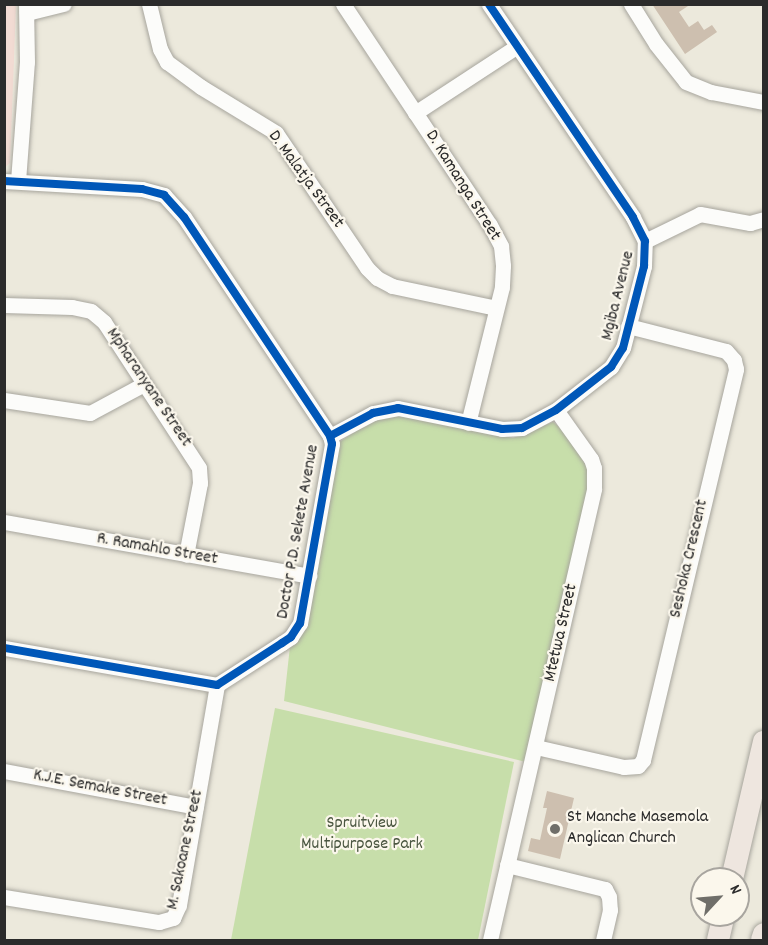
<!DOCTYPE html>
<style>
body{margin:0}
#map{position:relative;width:768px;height:945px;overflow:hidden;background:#ece9dc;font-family:Dekko,sans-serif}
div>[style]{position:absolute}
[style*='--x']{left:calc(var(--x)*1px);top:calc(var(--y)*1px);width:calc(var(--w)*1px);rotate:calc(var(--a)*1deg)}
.built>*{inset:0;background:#f2dbd3}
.green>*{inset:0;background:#c7deaa}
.building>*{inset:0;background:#cdbfaf}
.roads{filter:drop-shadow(0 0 2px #a7a59d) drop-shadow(0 0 2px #a7a59d)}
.minor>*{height:15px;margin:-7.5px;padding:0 7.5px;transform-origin:7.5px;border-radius:7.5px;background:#fcfcfa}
.highway>*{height:22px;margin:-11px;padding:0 11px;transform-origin:11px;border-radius:11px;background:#eee6df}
.cycleway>*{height:8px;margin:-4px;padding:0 4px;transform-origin:4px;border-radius:4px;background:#0057b8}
.dots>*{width:16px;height:16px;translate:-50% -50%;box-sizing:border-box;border:3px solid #fbf7ec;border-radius:50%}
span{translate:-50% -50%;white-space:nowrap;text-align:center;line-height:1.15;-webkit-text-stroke:4.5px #fbf7ec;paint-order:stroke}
.street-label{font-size:18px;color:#2b2b2b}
.poi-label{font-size:18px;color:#2b2b2b}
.left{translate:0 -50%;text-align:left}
.park-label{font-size:18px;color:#4a5640}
.frame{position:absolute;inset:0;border:6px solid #2b2b2b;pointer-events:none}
.north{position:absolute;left:690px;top:867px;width:60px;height:60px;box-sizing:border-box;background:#fbf7ec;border:2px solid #a8a59f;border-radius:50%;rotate:64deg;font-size:16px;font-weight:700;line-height:24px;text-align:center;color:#2b2b2b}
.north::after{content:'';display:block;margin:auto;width:21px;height:27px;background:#6f6e69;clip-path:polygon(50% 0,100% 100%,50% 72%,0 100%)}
</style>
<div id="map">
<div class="built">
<div style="clip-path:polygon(5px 4px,16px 6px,10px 163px,5px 167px)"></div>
</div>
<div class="green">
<div style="clip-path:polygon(395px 413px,513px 438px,553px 422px,563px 430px,587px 467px,590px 480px,526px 762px,284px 701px,290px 646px,338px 443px,379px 416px)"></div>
<div style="clip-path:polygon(275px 708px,514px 762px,478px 940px,231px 940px)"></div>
</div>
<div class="building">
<div style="clip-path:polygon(652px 4px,691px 4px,679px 12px,689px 27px,698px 21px,704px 30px,712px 25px,717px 32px,685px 54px)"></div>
<div style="clip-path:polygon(547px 791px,574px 798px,560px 859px,528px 851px,531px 838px,540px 840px,547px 808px,543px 808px)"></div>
</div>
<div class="roads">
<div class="minor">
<div style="--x:149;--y:4;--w:46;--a:76.3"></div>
<div style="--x:160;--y:49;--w:15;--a:62"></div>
<div style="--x:167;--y:62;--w:42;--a:36.3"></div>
<div style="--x:201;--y:87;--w:88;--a:31.5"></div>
<div style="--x:276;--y:133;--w:163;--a:56"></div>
<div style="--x:367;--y:268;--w:14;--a:45"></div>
<div style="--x:377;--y:278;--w:17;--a:28"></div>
<div style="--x:392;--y:286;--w:106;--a:11.9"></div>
<div style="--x:343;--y:4;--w:265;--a:56.4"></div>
<div style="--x:490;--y:225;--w:24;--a:62"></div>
<div style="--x:501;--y:246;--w:20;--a:84"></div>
<div style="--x:503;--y:266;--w:21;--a:93"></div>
<div style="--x:502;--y:287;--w:140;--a:104"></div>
<div style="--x:631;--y:4;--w:47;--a:58"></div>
<div style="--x:656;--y:44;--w:48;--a:51.7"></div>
<div style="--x:686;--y:82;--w:27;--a:22"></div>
<div style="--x:711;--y:92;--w:54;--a:10.7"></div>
<div style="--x:27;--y:13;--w:38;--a:-14"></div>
<div style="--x:415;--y:113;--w:121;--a:-33.2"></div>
<div style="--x:4;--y:181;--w:138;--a:3.3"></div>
<div style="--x:142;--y:189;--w:23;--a:15"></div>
<div style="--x:164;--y:195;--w:30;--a:48"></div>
<div style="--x:184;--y:217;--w:263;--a:56.3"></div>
<div style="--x:330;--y:436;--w:8;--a:76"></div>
<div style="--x:332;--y:444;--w:182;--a:100.1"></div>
<div style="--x:300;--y:623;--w:17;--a:123"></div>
<div style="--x:291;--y:637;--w:11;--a:146"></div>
<div style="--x:282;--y:643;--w:77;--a:147.1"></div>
<div style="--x:217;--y:685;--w:216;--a:-170.1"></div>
<div style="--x:18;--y:181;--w:119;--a:-85.7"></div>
<div style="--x:27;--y:62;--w:58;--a:-91"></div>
<div style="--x:645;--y:241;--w:61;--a:-26.1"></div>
<div style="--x:700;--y:214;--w:51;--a:10.2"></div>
<div style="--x:750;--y:223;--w:15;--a:-16"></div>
<div style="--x:4;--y:305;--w:68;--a:1.7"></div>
<div style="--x:72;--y:307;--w:19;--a:12"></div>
<div style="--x:91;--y:311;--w:17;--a:40"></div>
<div style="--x:104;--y:322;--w:174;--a:56.9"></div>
<div style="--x:199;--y:468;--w:15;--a:86"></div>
<div style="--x:200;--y:483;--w:73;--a:101"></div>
<div style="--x:4;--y:400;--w:87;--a:8.6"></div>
<div style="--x:90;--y:413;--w:61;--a:-28.2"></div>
<div style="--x:330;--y:436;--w:49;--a:-28.1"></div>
<div style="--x:373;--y:413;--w:25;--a:-11"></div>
<div style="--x:398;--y:408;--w:106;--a:11.4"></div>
<div style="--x:502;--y:429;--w:20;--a:-3"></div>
<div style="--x:522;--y:428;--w:38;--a:-28"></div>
<div style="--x:556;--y:410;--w:70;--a:-38"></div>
<div style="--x:611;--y:367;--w:22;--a:-58"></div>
<div style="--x:623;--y:348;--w:85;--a:-75.6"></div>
<div style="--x:644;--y:266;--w:25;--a:-88"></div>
<div style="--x:645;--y:241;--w:27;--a:-117"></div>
<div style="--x:633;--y:217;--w:257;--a:-124.1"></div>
<div style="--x:4;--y:522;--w:310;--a:10"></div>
<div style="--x:536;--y:747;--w:90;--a:12.8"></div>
<div style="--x:624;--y:767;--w:14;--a:-4"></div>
<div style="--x:638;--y:766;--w:8;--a:-50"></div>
<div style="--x:643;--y:760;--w:402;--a:-76.6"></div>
<div style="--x:736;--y:369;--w:9;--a:-103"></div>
<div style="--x:734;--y:360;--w:12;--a:-132"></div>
<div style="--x:726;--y:351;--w:101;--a:-165.7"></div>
<div style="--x:4;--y:771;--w:195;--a:10.6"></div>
<div style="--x:507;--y:865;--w:101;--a:13.8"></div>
<div style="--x:605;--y:889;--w:9;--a:63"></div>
<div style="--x:609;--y:897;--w:13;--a:86"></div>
<div style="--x:610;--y:910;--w:31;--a:103"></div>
<div style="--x:4;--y:897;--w:157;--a:9.2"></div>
<div style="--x:159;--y:922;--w:15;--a:-16"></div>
<div style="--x:173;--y:918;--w:14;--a:-65"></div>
<div style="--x:179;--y:905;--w:223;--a:-80.2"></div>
<div style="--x:490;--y:940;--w:463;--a:-77"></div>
<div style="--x:594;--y:489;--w:21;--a:-90"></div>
<div style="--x:594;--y:468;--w:9;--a:-108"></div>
<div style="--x:591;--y:459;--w:60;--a:-125.5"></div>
</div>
<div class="highway">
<div style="--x:732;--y:879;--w:141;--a:-76.9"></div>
<div style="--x:718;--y:940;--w:26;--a:-77"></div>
<div style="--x:762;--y:940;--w:6;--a:-72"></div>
</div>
</div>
<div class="cycleway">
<div style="--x:4;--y:181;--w:138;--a:3.3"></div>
<div style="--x:142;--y:189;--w:23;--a:15"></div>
<div style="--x:164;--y:195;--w:30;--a:48"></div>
<div style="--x:184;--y:217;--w:263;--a:56.3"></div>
<div style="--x:330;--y:436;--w:8;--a:76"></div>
<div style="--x:332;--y:444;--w:182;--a:100.1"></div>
<div style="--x:300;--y:623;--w:17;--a:123"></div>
<div style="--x:291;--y:637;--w:11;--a:146"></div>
<div style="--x:282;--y:643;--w:77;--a:147.1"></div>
<div style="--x:217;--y:685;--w:216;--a:-170.1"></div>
<div style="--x:330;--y:436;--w:49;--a:-28.1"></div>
<div style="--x:373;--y:413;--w:25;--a:-11"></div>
<div style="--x:398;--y:408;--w:106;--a:11.4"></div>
<div style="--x:502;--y:429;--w:20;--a:-3"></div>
<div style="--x:522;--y:428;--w:38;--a:-28"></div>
<div style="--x:556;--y:410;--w:70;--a:-38"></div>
<div style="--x:611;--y:367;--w:22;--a:-58"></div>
<div style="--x:623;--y:348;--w:85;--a:-75.6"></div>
<div style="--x:644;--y:266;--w:25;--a:-88"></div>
<div style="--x:645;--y:241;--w:27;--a:-117"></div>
<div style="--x:633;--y:217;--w:257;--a:-124.1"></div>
</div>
<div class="dots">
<div style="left:555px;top:829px;background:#6f6e69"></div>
</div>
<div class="street-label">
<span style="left:305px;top:180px;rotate:54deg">D. Malatja Street</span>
<span style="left:462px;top:186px;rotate:58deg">D. Kamanga Street</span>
<span style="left:619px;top:296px;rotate:-76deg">Mgiba Avenue</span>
<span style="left:148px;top:388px;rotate:56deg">Mpharanyane Street</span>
<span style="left:299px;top:532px;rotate:-80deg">Doctor P.D. Sekete Avenue</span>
<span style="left:157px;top:550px;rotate:10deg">R. Ramahlo Street</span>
<span style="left:690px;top:559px;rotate:-77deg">Seshoka Crescent</span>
<span style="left:562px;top:633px;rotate:-77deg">Mtetwa Street</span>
<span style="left:100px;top:789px;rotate:11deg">K.J.E. Semake Street</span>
<span style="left:186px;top:850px;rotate:-78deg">M. Sakoane Street</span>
</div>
<div class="poi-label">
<span class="left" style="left:567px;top:829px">St Manche Masemola<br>Anglican Church</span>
</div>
<div class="park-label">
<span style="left:362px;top:835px">Spruitview<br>Multipurpose Park</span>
</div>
<div class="frame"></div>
<div class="north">N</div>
</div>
